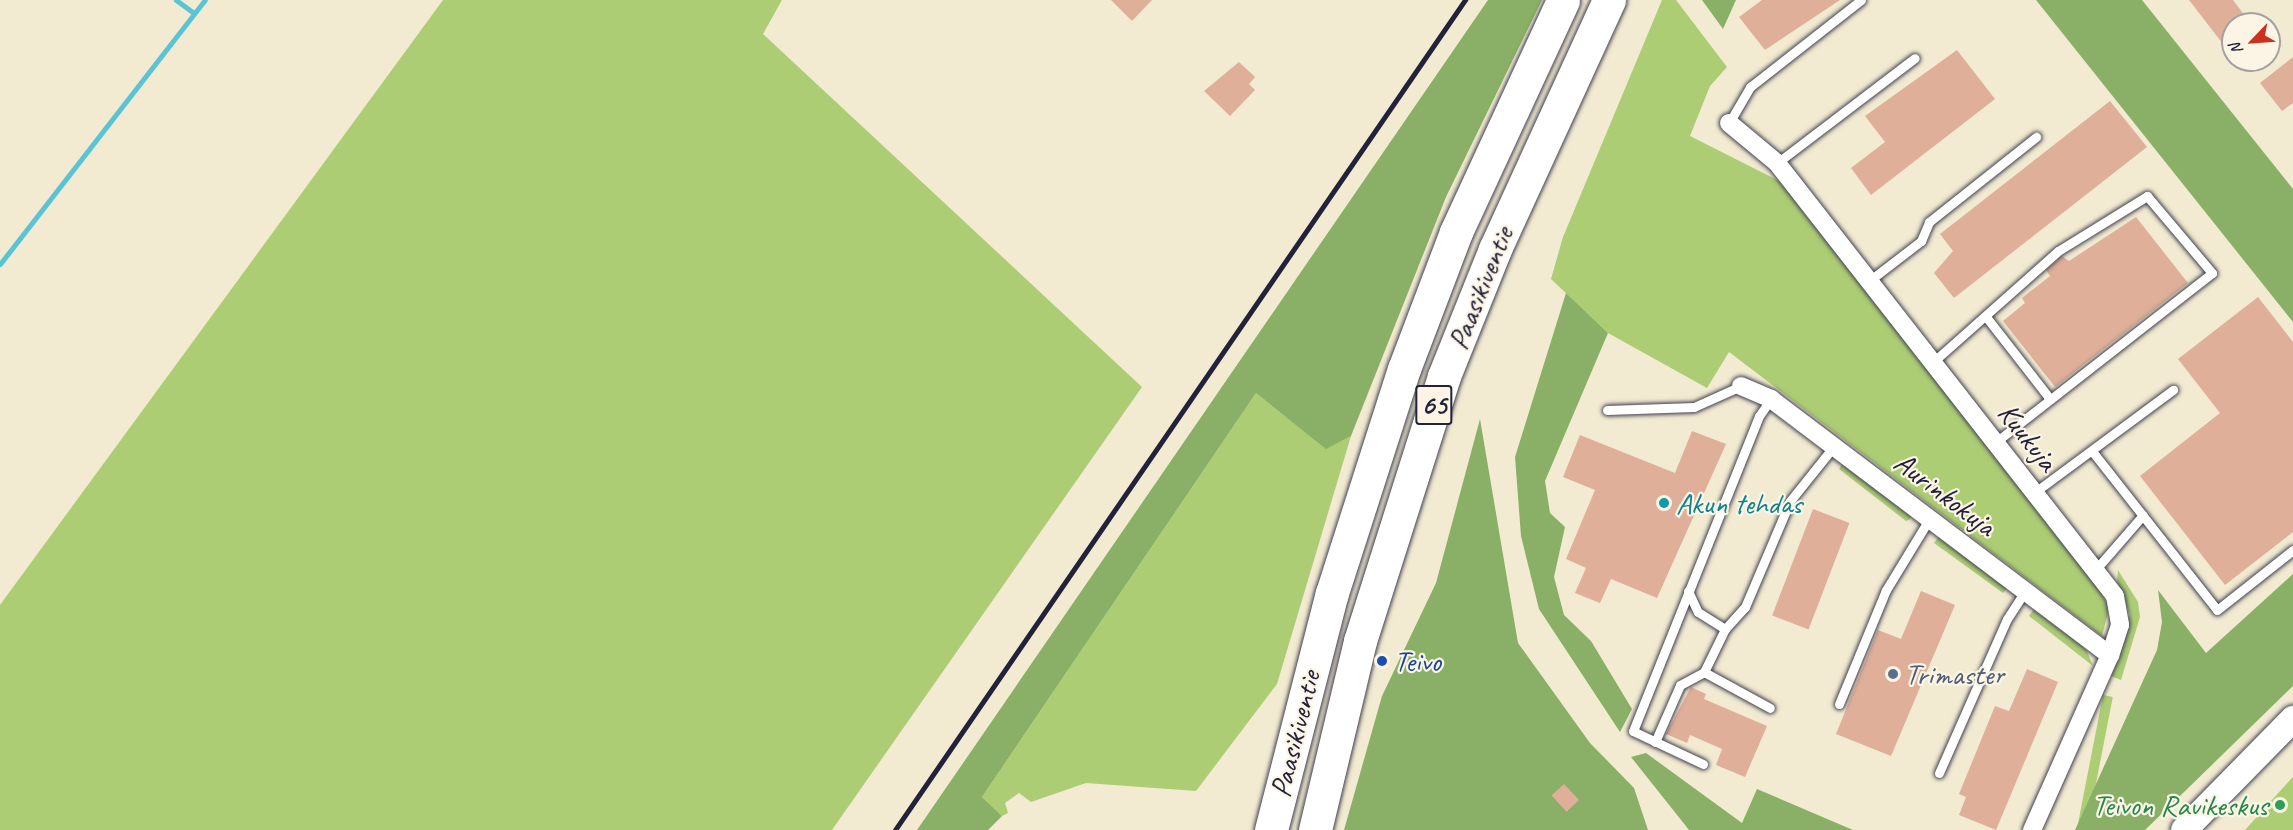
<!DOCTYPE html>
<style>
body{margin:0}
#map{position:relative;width:2293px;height:830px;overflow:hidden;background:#f2ebd1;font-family:Caveat,sans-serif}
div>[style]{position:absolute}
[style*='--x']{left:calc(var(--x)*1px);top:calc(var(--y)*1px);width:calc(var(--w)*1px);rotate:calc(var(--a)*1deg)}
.green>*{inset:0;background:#accd74;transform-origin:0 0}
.forest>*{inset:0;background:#89b066}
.stream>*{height:5px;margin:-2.5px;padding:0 2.5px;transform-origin:2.5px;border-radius:2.5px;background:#5ac4d5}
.building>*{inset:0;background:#dfaf99;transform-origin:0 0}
.roads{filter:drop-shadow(0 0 2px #414052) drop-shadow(0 0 2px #414052)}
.lane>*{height:9px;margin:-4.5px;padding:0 4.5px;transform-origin:4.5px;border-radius:4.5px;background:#fff}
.street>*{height:18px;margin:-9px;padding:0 9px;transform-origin:9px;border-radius:9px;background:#fff}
.secondary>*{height:26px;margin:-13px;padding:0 13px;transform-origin:13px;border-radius:13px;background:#fff}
.highway>*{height:33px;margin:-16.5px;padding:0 16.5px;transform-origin:16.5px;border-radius:16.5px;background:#fff}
.rail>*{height:4.5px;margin:-2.25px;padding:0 2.25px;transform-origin:2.25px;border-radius:2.25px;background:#22223b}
.dots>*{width:16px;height:16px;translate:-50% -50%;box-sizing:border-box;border:3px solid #fcf5e5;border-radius:50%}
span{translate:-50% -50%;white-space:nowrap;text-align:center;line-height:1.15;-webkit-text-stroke:4.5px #fcf5e5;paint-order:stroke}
.shield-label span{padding:2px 4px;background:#fcf5e5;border:2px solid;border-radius:4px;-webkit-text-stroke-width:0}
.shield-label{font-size:28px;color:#22223b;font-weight:700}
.street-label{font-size:30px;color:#22223b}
.culture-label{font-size:30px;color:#0d838f}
.left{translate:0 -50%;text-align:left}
.transit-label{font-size:30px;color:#164399}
.service-label{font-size:30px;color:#4e5e75}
.leisure-label{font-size:30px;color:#27864d}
.right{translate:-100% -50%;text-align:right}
.north{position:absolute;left:2221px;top:12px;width:60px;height:60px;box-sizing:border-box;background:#fcf5e5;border:2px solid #a5a1a1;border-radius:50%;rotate:245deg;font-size:16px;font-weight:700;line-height:24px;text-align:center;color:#22223b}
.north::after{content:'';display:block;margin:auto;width:21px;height:27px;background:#c8321e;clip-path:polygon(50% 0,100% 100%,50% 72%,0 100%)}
</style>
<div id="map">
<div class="green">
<div style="clip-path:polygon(443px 0,782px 0,763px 34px,1142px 387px,832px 830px,0 830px,0 605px)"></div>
<div style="clip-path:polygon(1662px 0,1676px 0,1727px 67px,1710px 86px,1690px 136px,1781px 182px,2100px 590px,2109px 609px,2102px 636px,1729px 352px,1707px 388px,1608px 333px,1551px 279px,1563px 237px)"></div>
<div style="clip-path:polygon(1256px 393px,1326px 448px,1351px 436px,1277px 684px,1196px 791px,1086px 783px,1031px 802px,1019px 793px,1005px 803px,1008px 813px,1002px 816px,982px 797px)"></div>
<div style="clip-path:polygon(1844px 461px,1912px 514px,1910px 519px,1906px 521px,1839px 469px)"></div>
<div style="clip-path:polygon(1940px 535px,2007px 588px,2003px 593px,1934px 543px)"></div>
<div style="clip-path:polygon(2118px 570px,2138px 602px,2140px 617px,2121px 680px,2111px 676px,2130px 615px,2117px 581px)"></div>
<div style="clip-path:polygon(2034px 609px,2086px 649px,2093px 666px,2029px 616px)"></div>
<div style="left:2103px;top:695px;width:10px;height:147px;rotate:11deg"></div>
<div style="clip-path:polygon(2293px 777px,2293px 830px,2245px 830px,2290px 780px)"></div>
</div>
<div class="forest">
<div style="clip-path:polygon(1488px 0,1542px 0,1446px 197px,1351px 436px,1326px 449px,1256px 393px,982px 797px,1002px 816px,988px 830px,917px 830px)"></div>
<div style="clip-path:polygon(1702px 0,1736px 0,1723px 29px)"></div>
<div style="clip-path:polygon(2036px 0,2142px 0,2293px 189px,2293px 322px)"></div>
<div style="clip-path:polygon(1566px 293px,1608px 333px,1545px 481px,1550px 513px,1565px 527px,1554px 577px,1564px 615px,1591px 641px,1632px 709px,1620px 732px,1539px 609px,1521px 536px,1515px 457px)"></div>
<div style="clip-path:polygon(1480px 419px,1518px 643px,1590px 743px,1634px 788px,1648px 830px,1344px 830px,1382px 696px,1436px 583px)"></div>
<div style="clip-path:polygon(2293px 574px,2293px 686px,2145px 830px,2075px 830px,2157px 650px,2162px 622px,2158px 590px,2206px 653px)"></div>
<div style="clip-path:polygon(1646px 753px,1742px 823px,1757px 789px,1853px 830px,1689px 830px,1631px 757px)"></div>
</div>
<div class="stream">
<div style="--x:176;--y:0;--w:22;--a:36"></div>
<div style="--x:0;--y:264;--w:334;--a:-52.2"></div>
</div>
<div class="building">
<div style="clip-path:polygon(1111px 0,1152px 0,1132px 21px)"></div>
<div style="clip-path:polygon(1762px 0,1840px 0,1765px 50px,1739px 17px)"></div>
<div style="clip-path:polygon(2189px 0,2233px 0,2251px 24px,2233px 24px,2233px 36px,2223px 44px)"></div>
<div style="clip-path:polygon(1957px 50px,1995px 99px,1871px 195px,1851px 168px,1885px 142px,1865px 116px)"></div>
<div style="clip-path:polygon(2293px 57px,2293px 103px,2282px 111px,2260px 83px)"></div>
<div style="clip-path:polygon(1239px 62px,1255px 77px,1249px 84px,1255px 90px,1230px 116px,1204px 91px)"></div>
<div style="clip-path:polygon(2110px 101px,2147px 147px,1954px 298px,1934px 273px,1953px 251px,1940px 234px)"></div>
<div style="clip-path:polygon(2136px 217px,2188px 283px,2055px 387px,2003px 321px,2025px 303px,2022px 298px,2050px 276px,2046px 270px,2062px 256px,2069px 261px)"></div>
<div style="clip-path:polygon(2258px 297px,2293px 342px,2293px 532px,2225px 585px,2140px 476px,2220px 413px,2178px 359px)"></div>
<div style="clip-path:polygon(1692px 431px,1726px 444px,1657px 598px,1611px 579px,1600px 603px,1575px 593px,1586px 568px,1566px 559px,1595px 490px,1563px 477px,1580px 435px,1675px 473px)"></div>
<div style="left:1813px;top:509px;width:39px;height:114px;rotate:21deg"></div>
<div style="clip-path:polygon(1921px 591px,1955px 605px,1891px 756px,1836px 734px,1878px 630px,1901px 639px)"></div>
<div style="clip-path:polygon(2027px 669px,2058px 682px,1996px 830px,1959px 815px,1966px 797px,1959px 794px,1995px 706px,2009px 711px)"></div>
<div style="clip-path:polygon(1691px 687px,1706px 694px,1704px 699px,1767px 726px,1745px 777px,1716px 765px,1722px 749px,1690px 735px,1687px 743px,1666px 734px)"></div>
<div style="left:1564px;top:784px;width:22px;height:17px;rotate:47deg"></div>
</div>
<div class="roads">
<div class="lane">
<div style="--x:1729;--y:123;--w:42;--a:-59.7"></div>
<div style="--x:1750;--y:87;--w:141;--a:-38.1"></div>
<div style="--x:1777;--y:163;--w:173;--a:-37.3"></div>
<div style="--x:1869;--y:281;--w:66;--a:-37.6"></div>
<div style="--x:1921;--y:241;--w:21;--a:-67"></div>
<div style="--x:1929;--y:222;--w:137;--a:-38.5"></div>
<div style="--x:1987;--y:318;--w:103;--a:52.1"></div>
<div style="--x:1933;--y:362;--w:167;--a:-41.6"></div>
<div style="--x:2058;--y:251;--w:105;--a:-31.7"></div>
<div style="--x:2147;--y:196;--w:101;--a:49.8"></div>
<div style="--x:2212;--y:273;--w:274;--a:142"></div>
<div style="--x:1607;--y:410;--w:87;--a:-2"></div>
<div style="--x:1694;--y:407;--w:51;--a:-24.1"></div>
<div style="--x:2092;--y:451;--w:202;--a:51.8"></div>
<div style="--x:2217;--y:610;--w:97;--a:-38.3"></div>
<div style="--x:2035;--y:492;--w:172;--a:-36.5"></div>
<div style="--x:2097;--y:568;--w:70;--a:-49"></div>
<div style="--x:1688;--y:591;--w:23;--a:65"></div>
<div style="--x:1698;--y:612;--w:32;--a:32"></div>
<div style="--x:1704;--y:672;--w:75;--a:28.6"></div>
<div style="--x:1839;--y:704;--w:123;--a:-67.6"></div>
<div style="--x:1886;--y:590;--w:84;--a:-58.6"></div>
<div style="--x:1655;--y:742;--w:62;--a:-66.3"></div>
<div style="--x:1680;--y:685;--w:27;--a:-28"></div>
<div style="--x:1704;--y:672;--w:48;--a:-64"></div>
<div style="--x:1725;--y:629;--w:30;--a:-48"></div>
<div style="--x:1745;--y:607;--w:115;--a:-67"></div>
<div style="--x:1790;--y:501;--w:70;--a:-51.3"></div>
<div style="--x:1703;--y:764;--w:77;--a:-154.8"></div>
<div style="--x:1633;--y:731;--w:339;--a:-68.2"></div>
<div style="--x:1759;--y:416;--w:21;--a:-55"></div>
<div style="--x:1939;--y:773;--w:168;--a:-66.2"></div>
<div style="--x:2007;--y:619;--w:35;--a:-57"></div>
</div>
<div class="street">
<div style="--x:1729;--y:123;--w:62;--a:39.8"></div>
<div style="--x:1777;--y:163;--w:549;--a:52.02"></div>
<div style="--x:2115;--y:596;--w:29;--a:80"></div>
<div style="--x:2120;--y:625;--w:32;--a:108"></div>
<div style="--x:2110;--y:655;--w:192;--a:114"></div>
<div style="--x:1741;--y:386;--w:33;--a:23"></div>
<div style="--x:1771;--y:399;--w:425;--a:37.1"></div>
</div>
<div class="secondary">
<div style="--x:2184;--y:830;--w:156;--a:-45.5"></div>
</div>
<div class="highway">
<div style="--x:1271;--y:830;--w:245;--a:-75.6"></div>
<div style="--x:1332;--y:593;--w:235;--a:-72.2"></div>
<div style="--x:1404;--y:369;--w:147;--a:-69.2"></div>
<div style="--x:1456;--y:232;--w:255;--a:-65.2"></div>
<div style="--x:1315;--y:830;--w:194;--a:-76.6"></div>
<div style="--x:1360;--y:641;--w:278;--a:-72.4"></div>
<div style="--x:1444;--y:376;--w:137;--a:-68.1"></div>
<div style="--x:1495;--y:249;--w:274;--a:-65.4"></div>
</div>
</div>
<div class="rail">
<div style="--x:895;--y:830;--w:1007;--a:-55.52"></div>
</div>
<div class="dots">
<div style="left:1664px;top:503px;background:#0f9aa8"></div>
<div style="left:1382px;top:661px;background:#1a4fb4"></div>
<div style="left:1893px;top:674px;background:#5c6f8a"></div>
<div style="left:2280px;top:805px;background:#2e9e5b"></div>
</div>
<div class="shield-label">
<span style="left:1434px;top:405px">65</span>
</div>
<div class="street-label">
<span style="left:1480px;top:288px;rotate:-68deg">Paasikiventie</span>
<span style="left:2028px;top:437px;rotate:52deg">Kuukuja</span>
<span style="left:1945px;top:494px;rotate:37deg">Aurinkokuja</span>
<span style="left:1295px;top:734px;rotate:-76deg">Paasikiventie</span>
</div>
<div class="culture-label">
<span class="left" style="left:1676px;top:503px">Akun tehdas</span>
</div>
<div class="transit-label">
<span class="left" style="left:1394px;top:661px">Teivo</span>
</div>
<div class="service-label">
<span class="left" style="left:1905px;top:674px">Trimaster</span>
</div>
<div class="leisure-label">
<span class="right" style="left:2268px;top:805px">Teivon Ravikeskus</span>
</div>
<div class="north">N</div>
</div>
